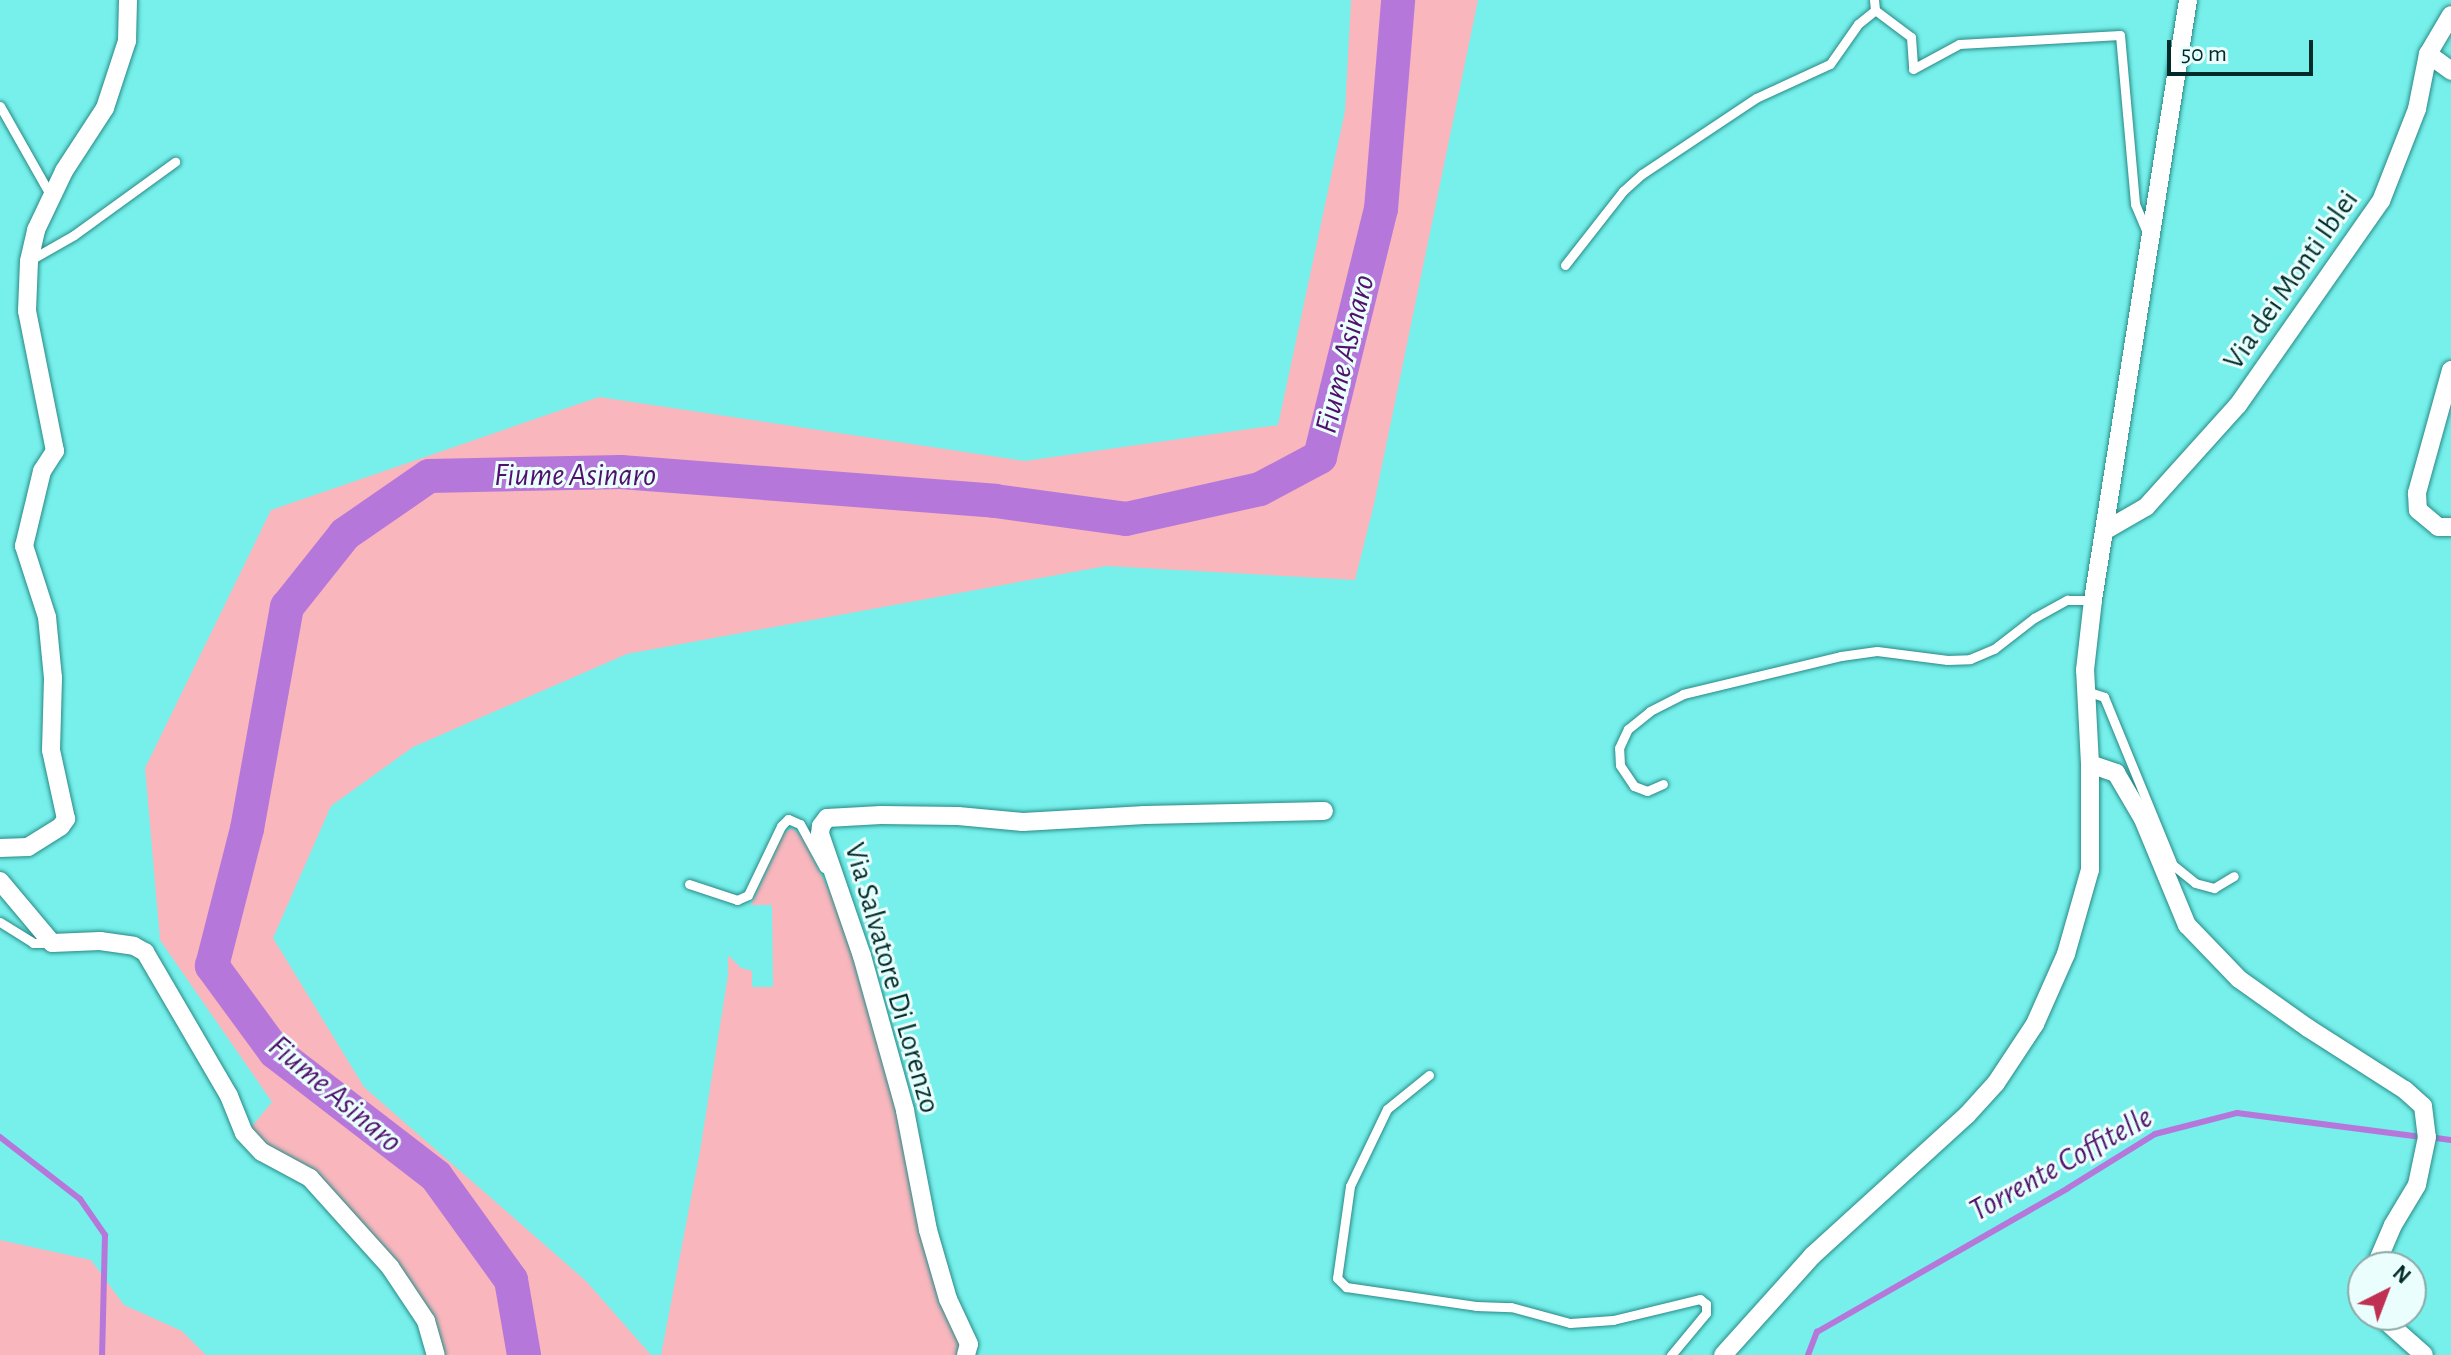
<!DOCTYPE html>
<style>
body{margin:0}
#map{position:relative;width:2451px;height:1355px;overflow:hidden;background:#77f0eb;font-family:"Alegreya Sans",sans-serif}
div>[style]{position:absolute}
[style*='--x']{left:calc(var(--x)*1px);top:calc(var(--y)*1px);width:calc(var(--w)*1px);rotate:calc(var(--a)*1deg)}
.green>*{inset:0;background:#f9b6bd}
.stream>*{height:6px;margin:-3px;padding:0 3px;transform-origin:3px;border-radius:3px;background:#b677da}
.river>*{height:34px;margin:-17px;padding:0 17px;transform-origin:17px;border-radius:17px;background:#b677da}
.roads{filter:drop-shadow(0 0 2px #288a87) drop-shadow(0 0 2px #288a87)}
.lane>*{height:9px;margin:-4.5px;padding:0 4.5px;transform-origin:4.5px;border-radius:4.5px;background:#fff}
.street>*{height:18px;margin:-9px;padding:0 9px;transform-origin:9px;border-radius:9px;background:#fff}
span{translate:-50% -50%;white-space:nowrap;text-align:center;line-height:1.15;-webkit-text-stroke:6px #eafffd;paint-order:stroke}
.street-label{font-size:30px;color:#012b2a}
.water-label{font-size:32px;color:#50116b;font-style:italic}
.north{position:absolute;left:2347px;top:1251px;width:80px;height:80px;box-sizing:border-box;background:#eafffd;border:2px solid #8daaa9;border-radius:50%;rotate:42deg;font-size:22px;font-weight:700;line-height:32px;text-align:center;color:#012b2a}
.north::after{content:'';display:block;margin:auto;width:28px;height:36px;background:#c03052;clip-path:polygon(50% 0,100% 100%,50% 72%,0 100%)}
.scale{position:absolute;left:2167px;top:40px;width:146px;height:36px;box-sizing:border-box;border:4px solid #012b2a;border-top:0;padding-left:10px;font-size:24px;line-height:28px;white-space:nowrap;color:#012b2a;-webkit-text-stroke:6px #eafffd;paint-order:stroke}
</style>
<div id="map">
<div class="green">
<div style="clip-path:polygon(1351px 0,1478px 0,1374px 504px,1355px 580px,1106px 566px,627px 654px,413px 747px,331px 806px,273px 938px,364px 1087px,586px 1281px,651px 1355px,441px 1355px,396px 1267px,248px 1131px,272px 1102px,160px 940px,145px 768px,271px 510px,599px 397px,1025px 461px,1278px 425px,1345px 111px)"></div>
<div style="clip-path:polygon(792px 828px,802px 837px,841px 914px,960px 1334px,960px 1355px,661px 1355px,700px 1151px,728px 975px,728px 955px,741px 968px,752px 971px,752px 987px,773px 987px,772px 905px,751px 905px,784px 833px)"></div>
<div style="clip-path:polygon(0 1240px,91px 1260px,124px 1305px,182px 1331px,206px 1355px,0 1355px)"></div>
</div>
<div class="stream">
<div style="--x:0;--y:1137;--w:101;--a:37.8"></div>
<div style="--x:80;--y:1199;--w:44;--a:55.2"></div>
<div style="--x:105;--y:1235;--w:120;--a:91.4"></div>
<div style="--x:2436;--y:1138;--w:15;--a:8"></div>
<div style="--x:1808;--y:1355;--w:25;--a:-69"></div>
<div style="--x:1817;--y:1332;--w:289;--a:-29.8"></div>
<div style="--x:2068;--y:1188;--w:102;--a:-31.8"></div>
<div style="--x:2155;--y:1134;--w:85;--a:-14.4"></div>
<div style="--x:2237;--y:1113;--w:186;--a:7.4"></div>
</div>
<div class="river">
<div style="--x:524;--y:1355;--w:76;--a:-99.8"></div>
<div style="--x:511;--y:1280;--w:128;--a:-125.8"></div>
<div style="--x:436;--y:1176;--w:203;--a:-142.4"></div>
<div style="--x:275;--y:1052;--w:107;--a:-126.2"></div>
<div style="--x:212;--y:966;--w:141;--a:-75.7"></div>
<div style="--x:247;--y:829;--w:226;--a:-79.8"></div>
<div style="--x:287;--y:607;--w:93;--a:-51.5"></div>
<div style="--x:345;--y:534;--w:102;--a:-34.6"></div>
<div style="--x:429;--y:476;--w:192;--a:-1.2"></div>
<div style="--x:621;--y:472;--w:375;--a:4.4"></div>
<div style="--x:995;--y:501;--w:132;--a:7.8"></div>
<div style="--x:1126;--y:519;--w:137;--a:-12.6"></div>
<div style="--x:1260;--y:489;--w:68;--a:-28.1"></div>
<div style="--x:1320;--y:457;--w:255;--a:-76.2"></div>
<div style="--x:1381;--y:209;--w:210;--a:-85.3"></div>
</div>
<div class="roads">
<div class="lane">
<div style="--x:1874;--y:0;--w:10;--a:84"></div>
<div style="--x:1875;--y:10;--w:45;--a:36.9"></div>
<div style="--x:1911;--y:37;--w:32;--a:86"></div>
<div style="--x:1913;--y:69;--w:52;--a:-28.5"></div>
<div style="--x:1959;--y:44;--w:161;--a:-3.2"></div>
<div style="--x:2120;--y:35;--w:170;--a:84.9"></div>
<div style="--x:2135;--y:204;--w:33;--a:67"></div>
<div style="--x:0;--y:106;--w:106;--a:60.5"></div>
<div style="--x:32;--y:259;--w:48;--a:-29.7"></div>
<div style="--x:74;--y:235;--w:125;--a:-35.9"></div>
<div style="--x:1565;--y:265;--w:94;--a:-51.9"></div>
<div style="--x:1623;--y:191;--w:25;--a:-42"></div>
<div style="--x:1642;--y:174;--w:137;--a:-33.7"></div>
<div style="--x:1756;--y:98;--w:81;--a:-24.7"></div>
<div style="--x:1830;--y:64;--w:49;--a:-55"></div>
<div style="--x:1858;--y:24;--w:22;--a:-39"></div>
<div style="--x:2086;--y:691;--w:19;--a:18"></div>
<div style="--x:2104;--y:697;--w:182;--a:67.7"></div>
<div style="--x:2173;--y:865;--w:28;--a:39"></div>
<div style="--x:2195;--y:883;--w:20;--a:15"></div>
<div style="--x:2214;--y:888;--w:23;--a:-31"></div>
<div style="--x:1663;--y:784;--w:17;--a:156"></div>
<div style="--x:1647;--y:791;--w:14;--a:-159"></div>
<div style="--x:1634;--y:786;--w:25;--a:-124"></div>
<div style="--x:1620;--y:765;--w:17;--a:-93"></div>
<div style="--x:1619;--y:748;--w:21;--a:-65"></div>
<div style="--x:1628;--y:729;--w:28;--a:-39"></div>
<div style="--x:1650;--y:711;--w:37;--a:-27"></div>
<div style="--x:1683;--y:694;--w:163;--a:-13.5"></div>
<div style="--x:1841;--y:656;--w:36;--a:-8"></div>
<div style="--x:1877;--y:651;--w:71;--a:7.3"></div>
<div style="--x:1947;--y:660;--w:23;--a:-2"></div>
<div style="--x:1970;--y:659;--w:26;--a:-23"></div>
<div style="--x:1994;--y:649;--w:51;--a:-37.8"></div>
<div style="--x:2034;--y:618;--w:38;--a:-29"></div>
<div style="--x:2067;--y:600;--w:26;--a:0"></div>
<div style="--x:689;--y:884;--w:51;--a:18.4"></div>
<div style="--x:737;--y:900;--w:12;--a:-24"></div>
<div style="--x:748;--y:895;--w:76;--a:-64.4"></div>
<div style="--x:781;--y:826;--w:10;--a:-45"></div>
<div style="--x:788;--y:819;--w:13;--a:23"></div>
<div style="--x:800;--y:824;--w:50;--a:61.4"></div>
<div style="--x:0;--y:922;--w:39;--a:32"></div>
<div style="--x:33;--y:943;--w:19;--a:0"></div>
<div style="--x:1429;--y:1075;--w:54;--a:141"></div>
<div style="--x:1387;--y:1109;--w:85;--a:115.7"></div>
<div style="--x:1350;--y:1186;--w:93;--a:98"></div>
<div style="--x:1337;--y:1278;--w:13;--a:45"></div>
<div style="--x:1346;--y:1287;--w:131;--a:8.3"></div>
<div style="--x:1476;--y:1306;--w:35;--a:2"></div>
<div style="--x:1511;--y:1307;--w:61;--a:15.2"></div>
<div style="--x:1570;--y:1323;--w:43;--a:-4"></div>
<div style="--x:1613;--y:1320;--w:89;--a:-13.6"></div>
<div style="--x:1700;--y:1299;--w:8;--a:40"></div>
<div style="--x:1706;--y:1304;--w:9;--a:90"></div>
<div style="--x:1706;--y:1313;--w:55;--a:129.8"></div>
</div>
<div class="street">
<div style="--x:2428;--y:54;--w:29;--a:36"></div>
<div style="--x:2451;--y:370;--w:128;--a:105.5"></div>
<div style="--x:2417;--y:493;--w:17;--a:87"></div>
<div style="--x:2418;--y:510;--w:26;--a:40"></div>
<div style="--x:2438;--y:527;--w:13;--a:0"></div>
<div style="--x:2106;--y:530;--w:46;--a:-29.9"></div>
<div style="--x:2146;--y:507;--w:137;--a:-48"></div>
<div style="--x:2238;--y:405;--w:249;--a:-55"></div>
<div style="--x:2381;--y:201;--w:99;--a:-68.6"></div>
<div style="--x:2417;--y:109;--w:56;--a:-78.7"></div>
<div style="--x:2428;--y:54;--w:45;--a:-59.5"></div>
<div style="--x:2090;--y:764;--w:28;--a:19"></div>
<div style="--x:2116;--y:773;--w:53;--a:59.6"></div>
<div style="--x:2143;--y:819;--w:115;--a:67.5"></div>
<div style="--x:2187;--y:925;--w:75;--a:46.1"></div>
<div style="--x:2239;--y:979;--w:85;--a:35.4"></div>
<div style="--x:2308;--y:1028;--w:115;--a:32.6"></div>
<div style="--x:2405;--y:1090;--w:24;--a:42"></div>
<div style="--x:2423;--y:1106;--w:31;--a:83"></div>
<div style="--x:2427;--y:1137;--w:49;--a:101.8"></div>
<div style="--x:2417;--y:1185;--w:47;--a:121"></div>
<div style="--x:2393;--y:1225;--w:46;--a:113.2"></div>
<div style="--x:0;--y:848;--w:28;--a:-2"></div>
<div style="--x:28;--y:847;--w:39;--a:-32"></div>
<div style="--x:61;--y:826;--w:9;--a:-54"></div>
<div style="--x:66;--y:819;--w:71;--a:-102.3"></div>
<div style="--x:51;--y:750;--w:72;--a:-88.4"></div>
<div style="--x:53;--y:678;--w:61;--a:-95.6"></div>
<div style="--x:47;--y:617;--w:75;--a:-107.9"></div>
<div style="--x:24;--y:546;--w:77;--a:-76.5"></div>
<div style="--x:42;--y:471;--w:24;--a:-57"></div>
<div style="--x:55;--y:451;--w:143;--a:-101.3"></div>
<div style="--x:27;--y:311;--w:50;--a:-87.7"></div>
<div style="--x:29;--y:261;--w:32;--a:-77"></div>
<div style="--x:36;--y:230;--w:65;--a:-64.6"></div>
<div style="--x:64;--y:171;--w:75;--a:-56.9"></div>
<div style="--x:105;--y:108;--w:71;--a:-71.8"></div>
<div style="--x:127;--y:41;--w:41;--a:-88.6"></div>
<div style="--x:0;--y:881;--w:81;--a:50"></div>
<div style="--x:52;--y:943;--w:48;--a:-2.4"></div>
<div style="--x:100;--y:941;--w:34;--a:8"></div>
<div style="--x:134;--y:946;--w:13;--a:29"></div>
<div style="--x:145;--y:952;--w:167;--a:59.7"></div>
<div style="--x:229;--y:1096;--w:40;--a:68"></div>
<div style="--x:244;--y:1133;--w:26;--a:47"></div>
<div style="--x:262;--y:1152;--w:55;--a:28.4"></div>
<div style="--x:310;--y:1178;--w:120;--a:48"></div>
<div style="--x:390;--y:1267;--w:65;--a:56.3"></div>
<div style="--x:426;--y:1321;--w:35;--a:74"></div>
<div style="--x:2379;--y:1315;--w:60;--a:41.6"></div>
<div style="--x:966;--y:1355;--w:11;--a:-75"></div>
<div style="--x:969;--y:1344;--w:50;--a:-115"></div>
<div style="--x:948;--y:1299;--w:72;--a:-106.2"></div>
<div style="--x:928;--y:1230;--w:122;--a:-100.9"></div>
<div style="--x:905;--y:1110;--w:160;--a:-105.6"></div>
<div style="--x:862;--y:956;--w:129;--a:-109"></div>
<div style="--x:820;--y:834;--w:8;--a:-83"></div>
<div style="--x:821;--y:826;--w:10;--a:-53"></div>
<div style="--x:827;--y:818;--w:54;--a:-3.2"></div>
<div style="--x:881;--y:815;--w:77;--a:0.7"></div>
<div style="--x:958;--y:816;--w:65;--a:5.3"></div>
<div style="--x:1023;--y:822;--w:122;--a:-3.3"></div>
<div style="--x:1145;--y:815;--w:179;--a:-1.3"></div>
<div style="--x:1723;--y:1355;--w:133;--a:-48"></div>
<div style="--x:1812;--y:1256;--w:210;--a:-42.3"></div>
<div style="--x:1967;--y:1115;--w:43;--a:-47.8"></div>
<div style="--x:1996;--y:1083;--w:71;--a:-56.5"></div>
<div style="--x:2035;--y:1024;--w:77;--a:-66.1"></div>
<div style="--x:2066;--y:954;--w:87;--a:-74.1"></div>
<div style="--x:2090;--y:870;--w:106;--a:-90"></div>
<div style="--x:2090;--y:764;--w:94;--a:-93"></div>
<div style="--x:2085;--y:670;--w:70;--a:-83.5"></div>
<div style="--x:2093;--y:600;--w:607;--a:-81"></div>
</div>
</div>
<div class="street-label">
<span style="left:2291px;top:280px;rotate:-55deg">Via dei Monti Iblei</span>
<span style="left:892px;top:978px;rotate:74deg">Via Salvatore Di Lorenzo</span>
</div>
<div class="water-label">
<span style="left:1345px;top:354px;rotate:-76deg">Fiume Asinaro</span>
<span style="left:575px;top:475px">Fiume Asinaro</span>
<span style="left:335px;top:1094px;rotate:40deg">Fiume Asinaro</span>
<span style="left:2061px;top:1164px;rotate:-29deg">Torrente Coffitelle</span>
</div>
<div class="north">N</div>
<div class="scale">50 m</div>
</div>
